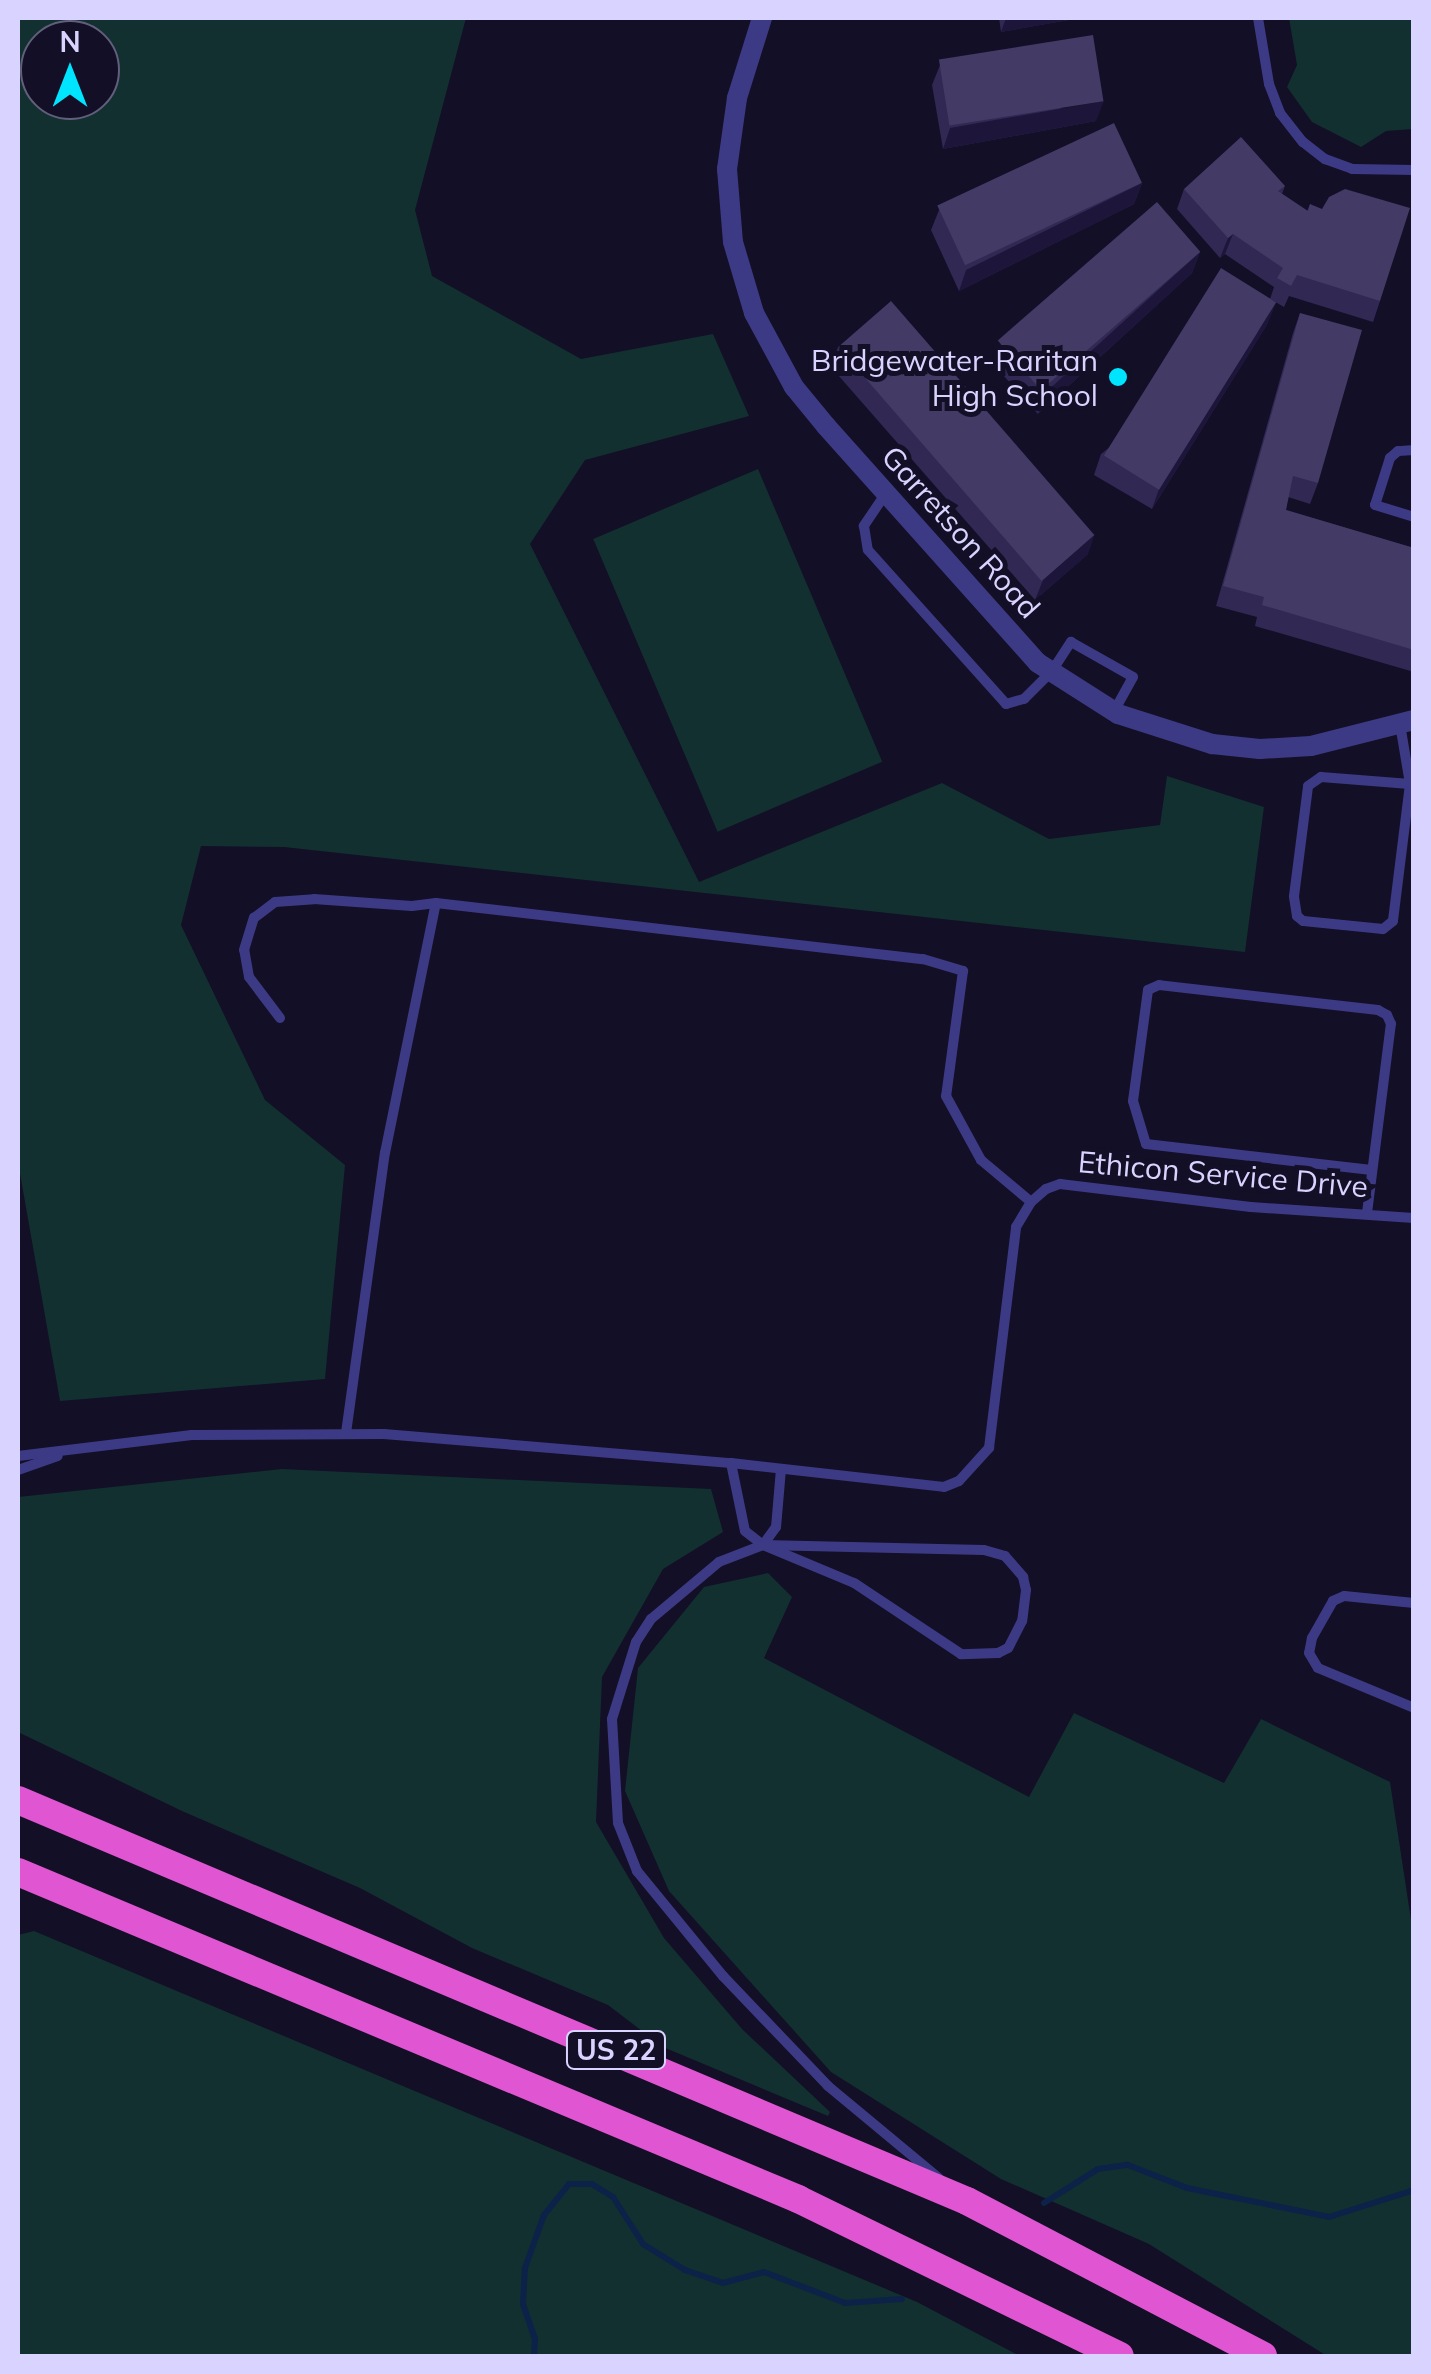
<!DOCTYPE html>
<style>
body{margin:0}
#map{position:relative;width:1431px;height:2374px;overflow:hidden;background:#130f26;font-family:Mulish,sans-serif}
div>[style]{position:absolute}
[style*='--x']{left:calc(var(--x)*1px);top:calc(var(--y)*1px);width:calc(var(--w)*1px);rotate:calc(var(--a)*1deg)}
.green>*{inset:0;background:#12302f;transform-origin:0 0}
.stream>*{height:6px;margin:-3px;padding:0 3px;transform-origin:3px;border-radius:3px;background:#0c2248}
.service>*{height:10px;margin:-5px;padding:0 5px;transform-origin:5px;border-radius:5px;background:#3d3a85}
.minor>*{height:20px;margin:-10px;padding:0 10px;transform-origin:10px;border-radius:10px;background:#3d3a85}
.trunk>*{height:28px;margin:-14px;padding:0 14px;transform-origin:14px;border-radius:14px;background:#e055d1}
.wall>*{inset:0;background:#312854}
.shaded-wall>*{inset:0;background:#1d163a}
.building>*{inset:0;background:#433a66;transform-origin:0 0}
.dots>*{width:28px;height:28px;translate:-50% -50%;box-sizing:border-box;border:5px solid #130f26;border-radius:50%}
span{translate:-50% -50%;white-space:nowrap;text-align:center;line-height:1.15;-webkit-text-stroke:10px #130f26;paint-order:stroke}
.shield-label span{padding:2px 8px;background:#130f26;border:2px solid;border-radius:8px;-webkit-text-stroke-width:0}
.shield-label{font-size:28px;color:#d9d4ff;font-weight:700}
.poi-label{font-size:30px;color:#d9d4ff}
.right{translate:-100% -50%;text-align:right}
.street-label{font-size:30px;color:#d9d4ff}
.frame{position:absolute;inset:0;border:20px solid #d9d4ff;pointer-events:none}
.north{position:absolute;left:20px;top:20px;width:100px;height:100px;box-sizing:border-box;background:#130f26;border:2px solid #625e7d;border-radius:50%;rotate:0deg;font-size:28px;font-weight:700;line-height:40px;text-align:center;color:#d9d4ff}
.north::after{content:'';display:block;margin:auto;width:35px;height:45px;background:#00e5ff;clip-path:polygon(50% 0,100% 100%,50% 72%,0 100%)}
</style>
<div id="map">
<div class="green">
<div style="clip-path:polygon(evenodd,18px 18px,466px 18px,415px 210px,432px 276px,581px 359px,713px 334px,749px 416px,585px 460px,530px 544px,699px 882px,942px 783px,1049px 839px,1160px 825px,1167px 776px,1264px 807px,1245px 952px,284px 847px,201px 846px,181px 925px,265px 1100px,345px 1165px,325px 1379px,60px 1401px,18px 1162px,18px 18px,100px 40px,100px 100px,40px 100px,40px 40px,100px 40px)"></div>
<div style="clip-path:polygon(1289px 18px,1413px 18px,1413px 129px,1386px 131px,1361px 147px,1312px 122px,1287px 87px,1297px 65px)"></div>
<div style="left:758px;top:469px;width:318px;height:179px;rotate:67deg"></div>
<div style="clip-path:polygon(282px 1469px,711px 1489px,723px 1532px,663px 1569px,602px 1677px,596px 1822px,664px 1938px,742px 2029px,830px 2112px,828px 2116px,663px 2047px,608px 2005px,472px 1948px,360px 1888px,182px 1811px,18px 1732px,18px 1497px)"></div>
<div style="clip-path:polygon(768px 1573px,792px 1597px,764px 1658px,1029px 1797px,1074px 1713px,1224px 1783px,1261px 1719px,1390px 1782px,1413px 1933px,1413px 2356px,1327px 2356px,1149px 2244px,1001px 2179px,831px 2072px,669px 1891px,625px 1791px,638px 1668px,704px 1587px)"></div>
<div style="clip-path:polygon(34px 1931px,917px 2302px,1020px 2356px,18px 2356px,18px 1935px)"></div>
</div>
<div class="stream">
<div style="--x:1044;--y:2203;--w:64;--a:-32.2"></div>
<div style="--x:1098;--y:2169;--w:30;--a:-8"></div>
<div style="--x:1128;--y:2165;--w:63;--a:21.3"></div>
<div style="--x:1187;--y:2188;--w:145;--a:11.5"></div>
<div style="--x:1329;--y:2217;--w:89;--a:-17.6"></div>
<div style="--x:534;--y:2356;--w:17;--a:-87"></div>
<div style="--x:535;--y:2339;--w:37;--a:-109"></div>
<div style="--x:523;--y:2304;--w:36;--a:-87"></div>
<div style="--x:525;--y:2268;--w:56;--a:-70.3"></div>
<div style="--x:544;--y:2215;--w:40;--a:-51"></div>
<div style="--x:569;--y:2184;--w:23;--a:0"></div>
<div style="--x:592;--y:2184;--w:25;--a:32"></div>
<div style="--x:613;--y:2197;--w:56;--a:57.4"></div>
<div style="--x:643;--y:2244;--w:49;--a:31.8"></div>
<div style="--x:685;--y:2270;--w:40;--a:18.9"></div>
<div style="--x:723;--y:2283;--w:42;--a:-15"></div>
<div style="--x:764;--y:2272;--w:87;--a:20.9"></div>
<div style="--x:845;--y:2303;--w:57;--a:-4"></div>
</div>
<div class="service">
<div style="--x:1258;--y:18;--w:67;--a:80.5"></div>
<div style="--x:1269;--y:84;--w:31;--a:69"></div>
<div style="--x:1280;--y:113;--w:37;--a:52"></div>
<div style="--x:1303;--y:142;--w:28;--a:38"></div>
<div style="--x:1325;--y:159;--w:29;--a:20"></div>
<div style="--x:1352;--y:169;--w:62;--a:0.9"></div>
<div style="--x:1414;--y:450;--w:16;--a:176"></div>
<div style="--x:1398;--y:451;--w:11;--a:139"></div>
<div style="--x:1390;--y:458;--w:49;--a:107.7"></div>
<div style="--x:1375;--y:505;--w:41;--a:17.1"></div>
<div style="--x:886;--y:493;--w:40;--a:124"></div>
<div style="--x:864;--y:526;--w:24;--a:81"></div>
<div style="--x:868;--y:550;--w:207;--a:48.1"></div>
<div style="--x:1006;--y:704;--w:19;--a:-16"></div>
<div style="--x:1024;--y:699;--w:40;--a:-45"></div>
<div style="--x:1052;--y:671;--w:35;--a:-57"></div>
<div style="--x:1071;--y:642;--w:71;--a:29.4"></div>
<div style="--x:1133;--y:677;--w:39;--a:119"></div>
<div style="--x:1400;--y:724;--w:61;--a:80.5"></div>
<div style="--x:1410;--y:784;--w:138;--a:97.1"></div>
<div style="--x:1393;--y:921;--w:13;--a:141"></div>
<div style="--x:1383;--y:929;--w:80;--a:-174.3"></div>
<div style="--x:1303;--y:921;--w:8;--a:-140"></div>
<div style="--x:1297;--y:916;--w:20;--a:-99"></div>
<div style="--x:1294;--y:896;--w:111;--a:-82.7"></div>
<div style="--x:1308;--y:786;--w:16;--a:-35"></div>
<div style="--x:1321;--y:777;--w:89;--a:4.5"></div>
<div style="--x:280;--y:1018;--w:51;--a:-127.1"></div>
<div style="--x:249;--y:977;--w:27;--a:-100"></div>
<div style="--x:244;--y:950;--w:34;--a:-73"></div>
<div style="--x:254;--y:918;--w:26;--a:-37"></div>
<div style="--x:275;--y:902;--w:39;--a:-4"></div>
<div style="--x:314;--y:899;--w:98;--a:4.1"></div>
<div style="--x:412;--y:906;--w:24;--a:-7"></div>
<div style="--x:436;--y:903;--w:490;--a:6.6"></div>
<div style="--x:923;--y:959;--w:42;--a:16.7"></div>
<div style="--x:963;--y:971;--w:126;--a:97.7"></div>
<div style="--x:946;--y:1096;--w:73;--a:61.3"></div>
<div style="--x:981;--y:1160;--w:65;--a:40"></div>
<div style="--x:1367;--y:1213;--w:191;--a:-82.8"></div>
<div style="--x:1391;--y:1024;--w:10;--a:-114"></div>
<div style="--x:1387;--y:1015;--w:10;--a:-151"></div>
<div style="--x:1378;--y:1010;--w:220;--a:-173.5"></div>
<div style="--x:1159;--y:985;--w:12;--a:156"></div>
<div style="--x:1148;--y:990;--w:112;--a:97.7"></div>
<div style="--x:1133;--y:1101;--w:45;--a:73.2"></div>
<div style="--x:1146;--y:1144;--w:227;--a:6.6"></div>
<div style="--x:346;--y:1433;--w:283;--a:-82.1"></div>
<div style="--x:385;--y:1153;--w:255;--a:-78.5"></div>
<div style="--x:18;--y:1456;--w:175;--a:-6.9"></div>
<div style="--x:192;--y:1435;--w:192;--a:-0.3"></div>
<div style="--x:384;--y:1434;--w:348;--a:4.8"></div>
<div style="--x:731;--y:1463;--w:214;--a:6.4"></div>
<div style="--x:944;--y:1487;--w:16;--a:-22"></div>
<div style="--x:959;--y:1481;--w:45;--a:-47.7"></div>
<div style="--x:989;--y:1448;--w:223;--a:-83"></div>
<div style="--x:1016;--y:1227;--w:29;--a:-59"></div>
<div style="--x:1031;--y:1202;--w:20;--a:-41"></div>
<div style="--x:1046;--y:1189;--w:15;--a:-20"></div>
<div style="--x:1060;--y:1184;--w:192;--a:6.9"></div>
<div style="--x:1251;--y:1207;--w:163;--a:3.9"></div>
<div style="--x:731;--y:1463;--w:69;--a:78.4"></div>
<div style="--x:745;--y:1531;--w:23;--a:38"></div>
<div style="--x:781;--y:1469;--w:58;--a:94.9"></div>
<div style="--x:776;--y:1527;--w:22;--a:126"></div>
<div style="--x:763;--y:1545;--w:47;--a:158.9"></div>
<div style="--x:719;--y:1562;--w:89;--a:140"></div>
<div style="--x:651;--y:1619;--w:27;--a:123"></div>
<div style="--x:636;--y:1642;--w:81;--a:107.3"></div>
<div style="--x:612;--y:1719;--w:104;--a:86.7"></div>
<div style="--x:618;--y:1823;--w:52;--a:68.4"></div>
<div style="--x:637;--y:1871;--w:136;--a:50.7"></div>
<div style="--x:723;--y:1976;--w:152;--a:46.3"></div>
<div style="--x:828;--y:2086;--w:144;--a:39.7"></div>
<div style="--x:18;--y:1470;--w:42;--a:-19.3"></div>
<div style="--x:763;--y:1545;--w:221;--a:1.3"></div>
<div style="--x:984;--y:1550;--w:22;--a:16"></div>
<div style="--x:1005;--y:1556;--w:28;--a:49"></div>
<div style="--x:1023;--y:1577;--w:13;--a:77"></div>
<div style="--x:1026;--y:1590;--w:31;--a:97"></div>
<div style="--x:1022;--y:1621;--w:30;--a:117"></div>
<div style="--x:1008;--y:1648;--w:11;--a:153"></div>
<div style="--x:998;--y:1653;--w:37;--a:178"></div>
<div style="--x:961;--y:1654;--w:128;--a:-146.4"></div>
<div style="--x:854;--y:1583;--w:99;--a:-157.3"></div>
<div style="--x:1414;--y:1603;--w:70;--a:-174.3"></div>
<div style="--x:1344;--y:1596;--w:12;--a:156"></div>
<div style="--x:1333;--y:1601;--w:43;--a:119.6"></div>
<div style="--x:1312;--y:1638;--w:15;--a:101"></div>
<div style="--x:1309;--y:1653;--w:17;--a:59"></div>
<div style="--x:1318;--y:1668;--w:104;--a:22.6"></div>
</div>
<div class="minor">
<div style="--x:762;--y:18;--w:84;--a:107.4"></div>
<div style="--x:737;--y:98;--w:72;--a:98"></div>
<div style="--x:727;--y:169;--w:73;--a:85.3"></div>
<div style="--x:733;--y:242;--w:74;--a:73.5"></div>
<div style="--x:754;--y:313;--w:84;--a:61.6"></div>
<div style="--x:794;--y:387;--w:50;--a:50.6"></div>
<div style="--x:826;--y:426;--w:318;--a:48.2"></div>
<div style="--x:1038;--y:663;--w:95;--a:32.5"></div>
<div style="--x:1118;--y:714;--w:99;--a:17.7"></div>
<div style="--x:1212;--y:744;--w:48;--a:5.9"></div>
<div style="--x:1260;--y:749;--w:51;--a:-3.4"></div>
<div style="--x:1311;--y:746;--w:106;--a:-14.2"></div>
</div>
<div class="trunk">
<div style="--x:18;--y:1800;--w:1030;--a:22.91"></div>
<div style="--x:967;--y:2201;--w:334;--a:27.6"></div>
<div style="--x:18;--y:1872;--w:846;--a:22.74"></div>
<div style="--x:798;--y:2199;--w:358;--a:26"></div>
</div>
<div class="wall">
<div style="clip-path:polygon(999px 18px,1080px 18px,1001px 32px)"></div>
<div style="clip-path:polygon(940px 65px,1096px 121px,943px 149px,932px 85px)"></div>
<div style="clip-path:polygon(1142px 183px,1134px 204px,959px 291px,931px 230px,939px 210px)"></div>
<div style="clip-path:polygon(1285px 186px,1282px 194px,1307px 211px,1310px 204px,1380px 301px,1373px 322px,1289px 296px,1284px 307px,1270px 299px,1274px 287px,1225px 254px,1220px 258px,1177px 209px,1184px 189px)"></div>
<div style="clip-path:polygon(1200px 252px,1192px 273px,1038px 414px,994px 365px,1001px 344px)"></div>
<div style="clip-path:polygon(1300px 313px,1318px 483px,1310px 504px,1288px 497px,1286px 510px,1414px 548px,1414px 672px,1255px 626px,1257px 617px,1216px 606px,1293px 333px)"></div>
<div style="clip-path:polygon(1268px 323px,1152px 509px,1094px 475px,1101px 454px)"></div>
<div style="clip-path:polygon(838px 347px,1088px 554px,1035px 600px,831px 367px)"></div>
</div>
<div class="shaded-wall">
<div style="clip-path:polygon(1006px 18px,1080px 18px,1001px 32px)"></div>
<div style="clip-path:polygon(1104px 101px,1096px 121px,943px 149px,950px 128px)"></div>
<div style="clip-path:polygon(1142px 183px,1134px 204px,959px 291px,966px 270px)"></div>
<div style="clip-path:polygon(1233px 234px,1225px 254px,1220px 258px,1228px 238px)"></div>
<div style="clip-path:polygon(1200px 252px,1192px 273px,1038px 414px,1045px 393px)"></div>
<div style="clip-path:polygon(1276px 303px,1268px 323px,1152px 509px,1159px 489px)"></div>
<div style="clip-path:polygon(1095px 534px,1088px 554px,1035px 600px,1043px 580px)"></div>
</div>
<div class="building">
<div style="left:1093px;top:35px;width:67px;height:156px;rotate:81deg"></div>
<div style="left:1114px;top:123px;width:66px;height:195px;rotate:65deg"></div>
<div style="clip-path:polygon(1241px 137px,1285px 186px,1278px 191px,1308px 211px,1310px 204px,1322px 209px,1329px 197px,1345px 189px,1410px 208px,1380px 301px,1297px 275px,1291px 286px,1277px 278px,1283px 268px,1233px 234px,1228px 238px,1184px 189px)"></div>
<div style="left:1157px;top:202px;width:66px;height:211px;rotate:49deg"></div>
<div style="left:1221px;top:268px;width:65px;height:221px;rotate:32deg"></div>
<div style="left:891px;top:301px;width:310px;height:70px;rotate:49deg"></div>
<div style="clip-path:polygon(1300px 313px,1362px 330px,1318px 483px,1293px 476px,1286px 510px,1414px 548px,1414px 650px,1262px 605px,1264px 597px,1223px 586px)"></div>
</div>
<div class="dots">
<div style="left:1118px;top:377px;background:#00e5ff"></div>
</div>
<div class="shield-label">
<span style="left:616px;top:2050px">US 22</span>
</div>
<div class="poi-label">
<span class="right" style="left:1098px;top:377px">Bridgewater-Raritan<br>High School</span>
</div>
<div class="street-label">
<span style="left:961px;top:532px;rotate:48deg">Garretson Road</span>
<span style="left:1223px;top:1174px;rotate:5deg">Ethicon Service Drive</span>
</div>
<div class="frame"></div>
<div class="north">N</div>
</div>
